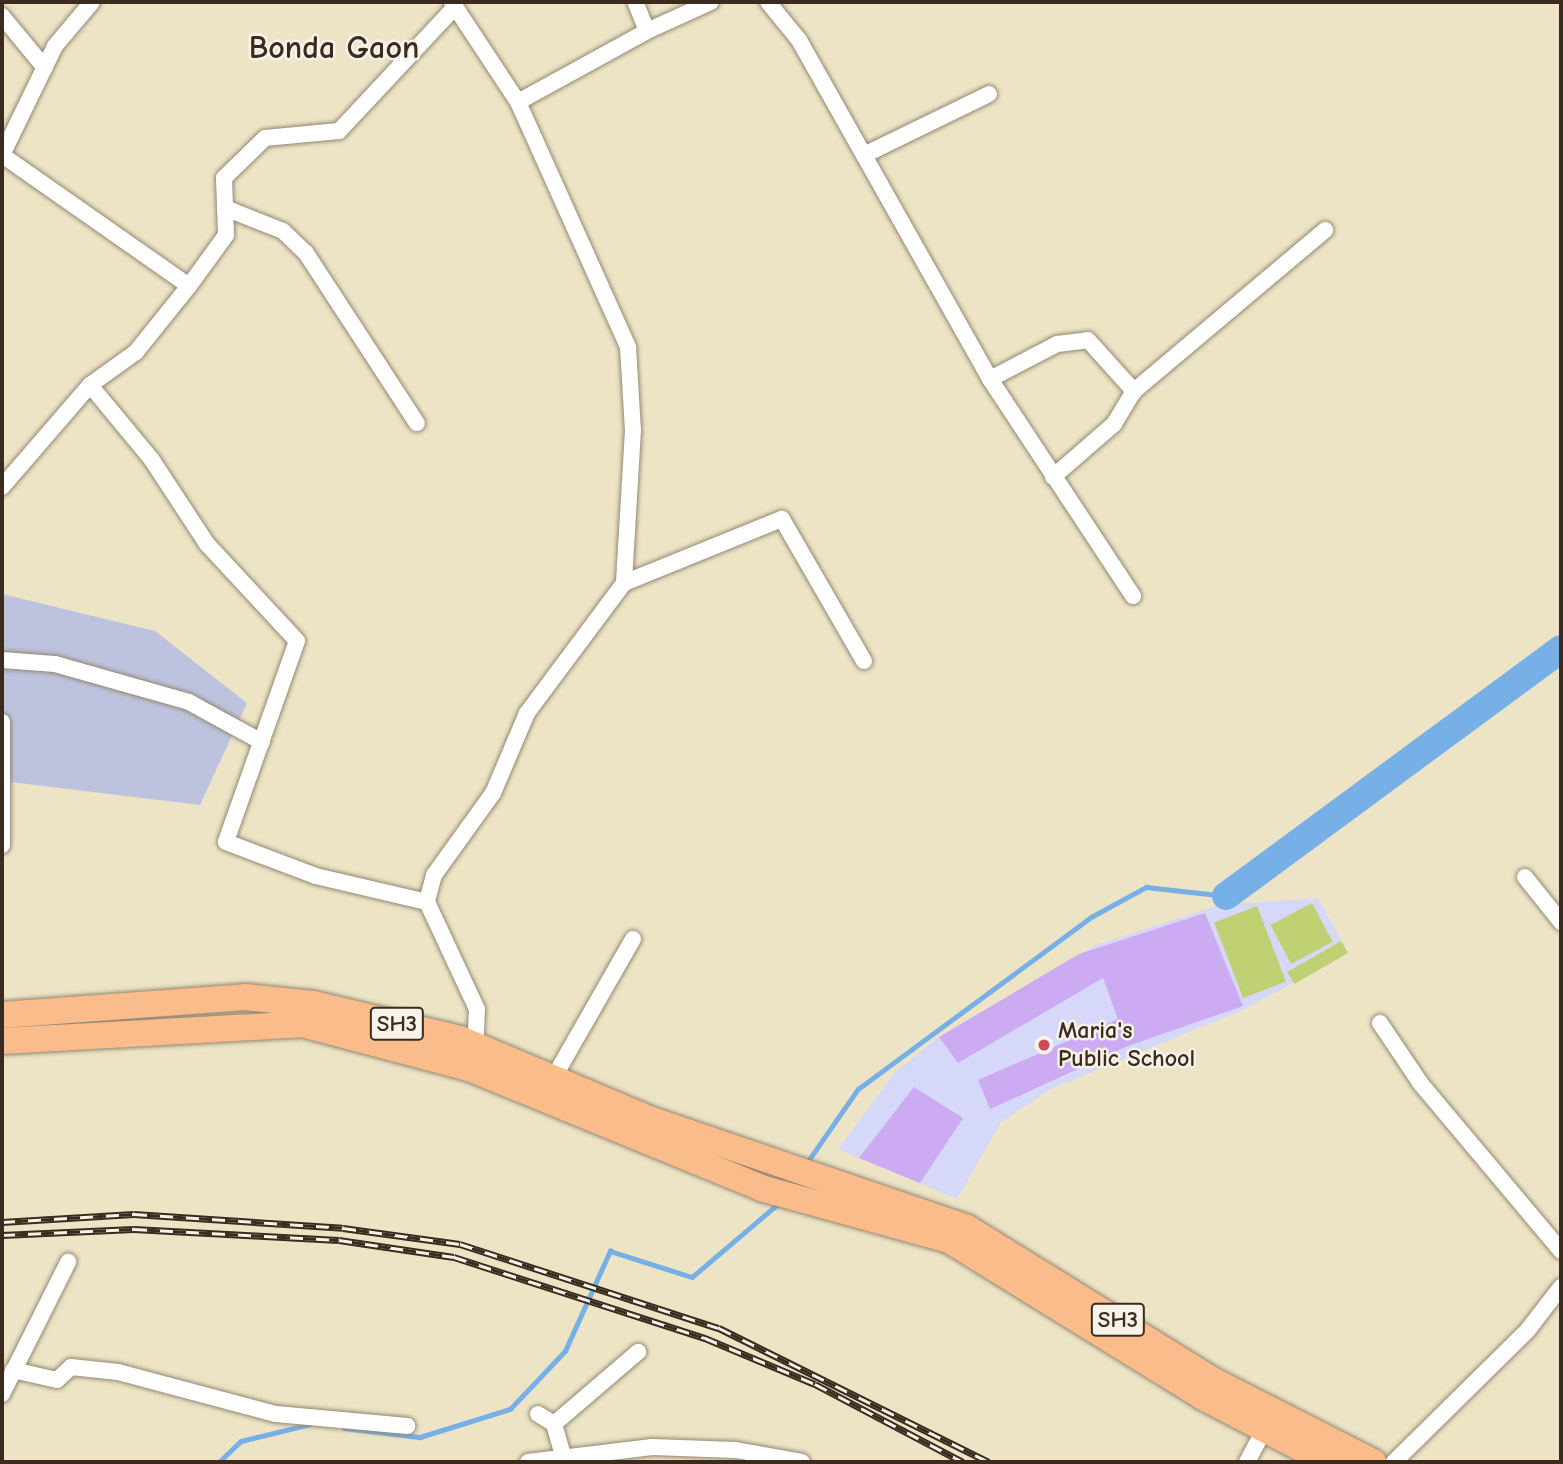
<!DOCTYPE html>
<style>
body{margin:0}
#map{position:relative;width:1563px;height:1464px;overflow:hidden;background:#ede4c6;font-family:"Comic Neue",sans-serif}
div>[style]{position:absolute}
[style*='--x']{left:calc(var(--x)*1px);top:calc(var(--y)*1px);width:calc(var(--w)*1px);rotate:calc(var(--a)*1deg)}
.built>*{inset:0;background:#d5d8f9}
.industrial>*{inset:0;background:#bdc3de}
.green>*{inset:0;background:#c0d174;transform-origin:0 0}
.stream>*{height:4.5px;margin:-2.25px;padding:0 2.25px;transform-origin:2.25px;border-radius:2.25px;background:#77b0e7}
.river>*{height:28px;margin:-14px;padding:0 14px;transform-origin:14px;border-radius:14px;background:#77b0e7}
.building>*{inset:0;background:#ccabf3}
.roads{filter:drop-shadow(0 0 2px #948772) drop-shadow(0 0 2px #948772)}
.street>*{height:16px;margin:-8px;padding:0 8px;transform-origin:8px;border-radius:8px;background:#fff}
.primary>*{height:26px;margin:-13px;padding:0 13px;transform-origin:13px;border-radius:13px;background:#fabc8b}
.rail>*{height:7px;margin-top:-3.5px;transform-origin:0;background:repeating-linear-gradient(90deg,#f7f3e8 0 13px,#3b2a1e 0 26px);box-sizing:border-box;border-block:2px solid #3b2a1e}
.dots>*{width:19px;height:19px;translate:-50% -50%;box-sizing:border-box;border:4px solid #f7f3e8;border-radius:50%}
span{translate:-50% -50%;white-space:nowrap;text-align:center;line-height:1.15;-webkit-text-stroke:5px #f7f3e8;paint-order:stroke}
.shield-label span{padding:2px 5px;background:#f7f3e8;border:2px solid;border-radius:5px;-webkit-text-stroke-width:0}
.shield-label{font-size:23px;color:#3b2a1e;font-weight:700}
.poi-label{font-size:24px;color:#3b2a1e;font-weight:700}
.left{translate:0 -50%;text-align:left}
.district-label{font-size:32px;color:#3b2a1e;font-weight:700}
.frame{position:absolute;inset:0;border:4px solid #3b2a1e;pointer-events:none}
</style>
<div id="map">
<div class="built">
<div style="clip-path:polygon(1318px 898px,1348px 953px,1245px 1009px,1051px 1089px,1001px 1122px,957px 1199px,838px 1149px,896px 1071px,939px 1037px,1096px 945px,1220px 905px)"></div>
</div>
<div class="industrial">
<div style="clip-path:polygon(2px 594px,155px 631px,247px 703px,200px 805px,2px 781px)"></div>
</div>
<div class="green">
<div style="left:1312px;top:903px;width:44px;height:47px;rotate:62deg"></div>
<div style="left:1257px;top:906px;width:81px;height:46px;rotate:69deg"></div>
<div style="left:1341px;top:941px;width:14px;height:62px;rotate:60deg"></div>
</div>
<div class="stream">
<div style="--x:806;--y:1164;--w:91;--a:-55.3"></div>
<div style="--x:858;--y:1089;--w:290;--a:-36.4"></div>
<div style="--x:1091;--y:917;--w:63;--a:-28.6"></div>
<div style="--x:1146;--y:887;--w:81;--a:6.4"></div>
<div style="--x:344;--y:1428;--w:77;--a:6.8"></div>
<div style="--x:420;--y:1437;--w:94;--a:-17.3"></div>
<div style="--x:510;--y:1409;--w:80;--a:-46.5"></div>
<div style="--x:565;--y:1351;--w:110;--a:-65.8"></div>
<div style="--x:610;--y:1251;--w:86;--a:17.6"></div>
<div style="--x:692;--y:1277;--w:114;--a:-40.4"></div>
<div style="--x:219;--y:1462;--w:30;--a:-44"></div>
<div style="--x:241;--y:1441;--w:72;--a:-13.7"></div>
</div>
<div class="river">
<div style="--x:1226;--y:896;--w:416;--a:-36.4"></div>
</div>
<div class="building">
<div style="clip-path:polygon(1205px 913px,1243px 1006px,1128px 1046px,990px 1109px,978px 1080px,1118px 1019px,1103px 978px,958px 1063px,939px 1037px,1079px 954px)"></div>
<div style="clip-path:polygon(914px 1087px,963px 1118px,920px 1183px,859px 1158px)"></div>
</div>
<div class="roads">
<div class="street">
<div style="--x:92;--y:2;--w:57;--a:130.1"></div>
<div style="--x:55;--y:46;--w:121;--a:115.9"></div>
<div style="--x:2;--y:155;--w:228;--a:35"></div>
<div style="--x:189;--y:286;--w:85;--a:128.8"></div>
<div style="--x:136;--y:352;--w:57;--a:144.3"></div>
<div style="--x:90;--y:385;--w:97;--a:50.4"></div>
<div style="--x:152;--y:460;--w:100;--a:56.8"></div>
<div style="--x:207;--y:544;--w:132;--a:47.1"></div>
<div style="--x:297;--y:641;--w:213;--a:109.5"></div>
<div style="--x:226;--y:842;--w:96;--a:20.7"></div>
<div style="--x:316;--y:876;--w:114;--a:13.2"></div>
<div style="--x:452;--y:2;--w:120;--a:56.6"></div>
<div style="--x:518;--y:102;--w:269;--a:65.8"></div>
<div style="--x:628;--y:347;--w:83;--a:86.6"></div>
<div style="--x:633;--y:430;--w:153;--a:93.4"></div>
<div style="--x:624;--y:583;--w:162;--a:126.7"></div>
<div style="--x:527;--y:713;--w:87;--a:113"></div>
<div style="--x:493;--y:793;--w:101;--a:125.7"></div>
<div style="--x:434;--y:875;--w:28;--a:105"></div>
<div style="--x:427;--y:902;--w:118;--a:65"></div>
<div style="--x:477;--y:1009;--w:44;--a:92.6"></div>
<div style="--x:768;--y:2;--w:49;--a:50.8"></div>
<div style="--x:799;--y:40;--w:389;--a:60.6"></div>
<div style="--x:990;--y:379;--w:260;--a:56.6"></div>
<div style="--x:2;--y:16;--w:67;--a:50.4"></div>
<div style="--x:647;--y:31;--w:70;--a:-24.4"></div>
<div style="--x:518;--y:102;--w:147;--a:-28.8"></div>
<div style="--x:647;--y:31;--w:31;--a:-112"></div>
<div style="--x:864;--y:155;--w:139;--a:-26"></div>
<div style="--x:225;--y:208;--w:62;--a:21.6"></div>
<div style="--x:283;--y:231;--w:32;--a:44"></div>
<div style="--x:306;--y:253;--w:203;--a:56.9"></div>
<div style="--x:189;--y:286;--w:63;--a:-54"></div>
<div style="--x:226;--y:235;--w:57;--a:-92"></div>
<div style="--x:224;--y:178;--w:57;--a:-44.3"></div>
<div style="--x:265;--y:138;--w:74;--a:-5.4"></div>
<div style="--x:339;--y:131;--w:170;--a:-46.9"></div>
<div style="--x:990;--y:379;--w:76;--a:-27.6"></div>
<div style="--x:1057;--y:344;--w:31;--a:-7"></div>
<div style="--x:1088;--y:340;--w:69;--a:48"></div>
<div style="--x:1053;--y:477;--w:81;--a:-41"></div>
<div style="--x:1114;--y:424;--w:39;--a:-59"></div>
<div style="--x:1134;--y:391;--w:250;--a:-40.1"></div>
<div style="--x:2;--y:487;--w:135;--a:-49.2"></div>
<div style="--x:624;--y:583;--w:170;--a:-22.1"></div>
<div style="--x:782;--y:519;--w:164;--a:60"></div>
<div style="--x:2;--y:660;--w:53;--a:4.3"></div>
<div style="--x:55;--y:664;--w:139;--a:15.8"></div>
<div style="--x:189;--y:702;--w:83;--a:28.7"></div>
<div style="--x:2;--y:722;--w:123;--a:90"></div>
<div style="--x:1525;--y:877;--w:58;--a:51.3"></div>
<div style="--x:1380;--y:1023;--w:73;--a:56.1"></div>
<div style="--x:1421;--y:1084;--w:218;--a:50"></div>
<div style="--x:554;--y:1077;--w:159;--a:-60.2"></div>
<div style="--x:13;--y:1370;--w:45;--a:12.8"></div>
<div style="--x:57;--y:1380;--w:19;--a:-43"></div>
<div style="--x:71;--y:1367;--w:47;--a:6.1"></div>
<div style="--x:118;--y:1372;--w:163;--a:14.9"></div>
<div style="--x:276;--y:1414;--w:132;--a:5.2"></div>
<div style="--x:2;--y:1394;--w:148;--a:-63.4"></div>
<div style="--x:538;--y:1414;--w:19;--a:32"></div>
<div style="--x:554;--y:1424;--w:33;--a:74"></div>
<div style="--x:554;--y:1424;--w:111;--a:-40.6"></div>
<div style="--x:528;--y:1462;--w:125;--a:-6.9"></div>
<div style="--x:652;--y:1447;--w:84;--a:2"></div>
<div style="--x:736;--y:1450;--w:67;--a:10.3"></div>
<div style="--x:1247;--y:1462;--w:36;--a:-62"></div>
<div style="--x:1394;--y:1462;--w:187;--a:-44.6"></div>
<div style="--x:1527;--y:1331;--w:56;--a:-52.3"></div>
</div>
<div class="primary">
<div style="--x:2;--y:1015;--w:244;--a:-4.2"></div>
<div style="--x:245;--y:997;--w:68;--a:5.9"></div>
<div style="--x:313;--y:1004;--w:151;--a:13.4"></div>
<div style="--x:460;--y:1039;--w:208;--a:22.9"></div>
<div style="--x:652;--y:1120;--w:333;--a:18.9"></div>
<div style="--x:967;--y:1228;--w:288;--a:31.8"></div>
<div style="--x:1212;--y:1380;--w:181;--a:27"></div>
<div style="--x:2;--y:1041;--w:300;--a:-3.2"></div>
<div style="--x:302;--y:1024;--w:173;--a:14.8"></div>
<div style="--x:469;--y:1068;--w:319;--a:22.3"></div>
<div style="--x:764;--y:1189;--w:192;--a:15.4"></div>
<div style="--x:949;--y:1240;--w:299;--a:31.7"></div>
<div style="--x:1203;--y:1397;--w:141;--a:27.5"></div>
</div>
</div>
<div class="rail">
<div style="--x:2;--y:1222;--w:132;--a:-3.5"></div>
<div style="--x:134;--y:1214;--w:209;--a:3.8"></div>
<div style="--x:343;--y:1228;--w:118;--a:7.8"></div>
<div style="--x:460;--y:1244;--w:272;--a:18"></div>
<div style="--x:719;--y:1328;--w:301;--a:26.4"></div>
<div style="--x:2;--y:1235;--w:132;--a:-2.6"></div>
<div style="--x:134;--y:1229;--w:205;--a:3.1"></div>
<div style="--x:339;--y:1240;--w:116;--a:8.4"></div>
<div style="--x:454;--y:1257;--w:264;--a:17.9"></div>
<div style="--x:705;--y:1338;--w:119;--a:22.7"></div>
<div style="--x:815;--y:1384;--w:167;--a:27.8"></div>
</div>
<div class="dots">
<div style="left:1044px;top:1045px;background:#d1495b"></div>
</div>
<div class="shield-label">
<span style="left:397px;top:1024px">SH3</span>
<span style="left:1118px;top:1320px">SH3</span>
</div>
<div class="poi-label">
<span class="left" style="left:1058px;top:1045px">Maria's<br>Public School</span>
</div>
<div class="district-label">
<span style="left:334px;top:48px">Bonda Gaon</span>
</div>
<div class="frame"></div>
</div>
